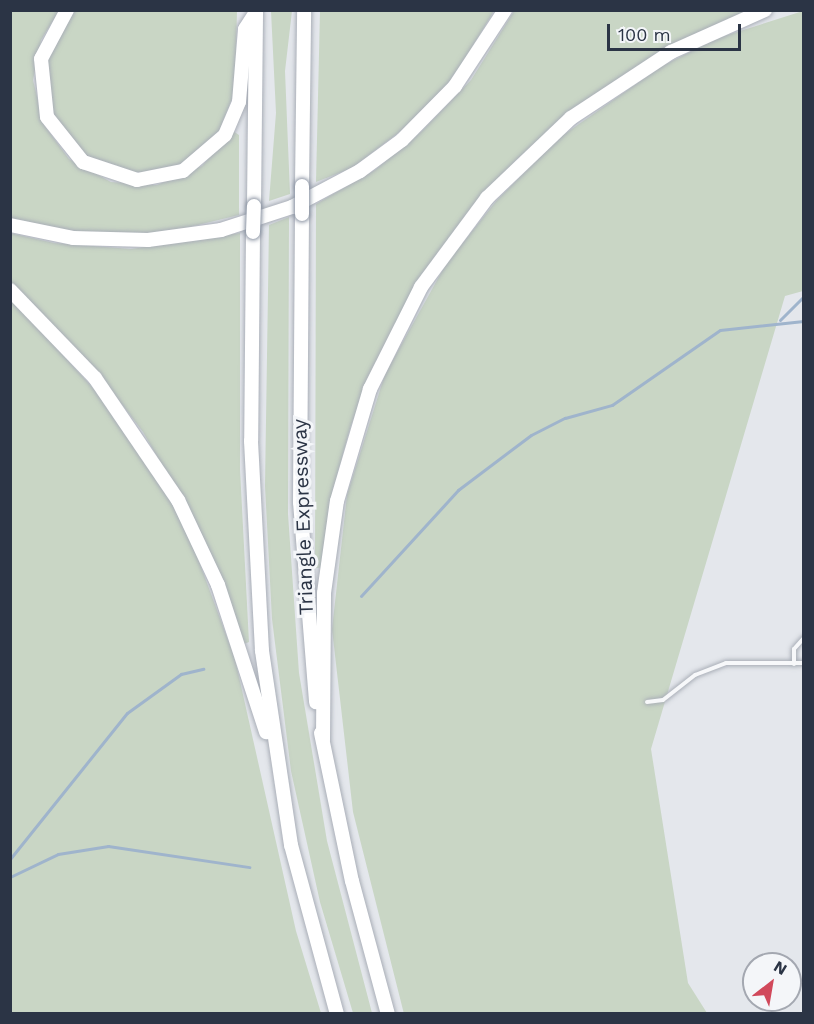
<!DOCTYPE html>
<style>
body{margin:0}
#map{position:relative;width:814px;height:1024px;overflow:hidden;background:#e4e7ec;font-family:"Work Sans",sans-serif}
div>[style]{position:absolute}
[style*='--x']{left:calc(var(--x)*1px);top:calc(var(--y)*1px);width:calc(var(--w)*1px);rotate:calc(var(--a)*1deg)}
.green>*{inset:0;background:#c9d6c5}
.stream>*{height:3px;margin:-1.5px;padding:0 1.5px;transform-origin:1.5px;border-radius:1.5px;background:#9fb4cc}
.roads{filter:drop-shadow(0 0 2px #a9aeb7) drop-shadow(0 0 2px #a9aeb7)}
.lane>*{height:4px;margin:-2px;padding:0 2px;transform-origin:2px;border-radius:2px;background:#f7f8fa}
.highway>*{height:14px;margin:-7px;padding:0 7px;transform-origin:7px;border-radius:7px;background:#fff}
.bridges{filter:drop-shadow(0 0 2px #8b94a3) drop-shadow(0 0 2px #8b94a3)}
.highway-bridge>*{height:14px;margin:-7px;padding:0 7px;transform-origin:7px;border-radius:7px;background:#fff}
span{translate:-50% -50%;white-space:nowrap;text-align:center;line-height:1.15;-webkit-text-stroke:6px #f4f6f9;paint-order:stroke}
.street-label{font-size:20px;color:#2b3445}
.frame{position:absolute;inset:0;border:12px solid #2b3445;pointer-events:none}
.north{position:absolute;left:742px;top:952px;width:60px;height:60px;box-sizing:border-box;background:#f4f6f9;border:2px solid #a4a8b1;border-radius:50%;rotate:31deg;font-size:16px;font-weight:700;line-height:24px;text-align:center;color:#2b3445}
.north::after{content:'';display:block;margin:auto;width:21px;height:27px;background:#d1495b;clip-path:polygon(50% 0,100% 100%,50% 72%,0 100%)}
.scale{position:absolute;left:607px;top:24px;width:134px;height:27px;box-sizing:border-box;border:3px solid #2b3445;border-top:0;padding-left:8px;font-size:18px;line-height:21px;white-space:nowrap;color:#2b3445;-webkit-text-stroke:4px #f4f6f9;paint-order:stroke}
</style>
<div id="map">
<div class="green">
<div style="clip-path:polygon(10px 11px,59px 11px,41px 40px,33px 80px,44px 125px,69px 159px,111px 182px,157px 185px,202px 166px,233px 131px,239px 135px,239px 215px,169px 232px,126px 234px,74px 232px,11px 218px)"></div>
<div style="clip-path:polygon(75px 11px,237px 11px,235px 91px,218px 134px,186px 163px,160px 173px,111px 171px,75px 149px,51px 115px,46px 93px,48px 55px)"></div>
<div style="clip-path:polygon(271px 11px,292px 11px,285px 71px,290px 194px,269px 201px,276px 113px)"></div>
<div style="clip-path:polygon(320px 11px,494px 11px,452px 80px,402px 130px,352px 168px,316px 182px)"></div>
<div style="clip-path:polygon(514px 11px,752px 11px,643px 63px,582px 103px,517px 159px,466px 215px,426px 270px,380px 353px,351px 425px,330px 501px,321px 568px,315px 568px,316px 204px,375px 170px,421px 132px,471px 80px)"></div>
<div style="clip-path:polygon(803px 11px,803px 291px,785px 296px,651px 749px,688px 983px,707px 1013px,404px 1014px,353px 812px,332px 629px,347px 495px,385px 374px,446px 264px,497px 200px,559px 138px,662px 66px,718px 38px)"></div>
<div style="clip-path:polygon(289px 217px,288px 514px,299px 673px,327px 841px,372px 1013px,353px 1013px,320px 902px,291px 771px,272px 619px,265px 486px,269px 225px)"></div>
<div style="clip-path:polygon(10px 233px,54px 243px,131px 249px,240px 233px,240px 469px,249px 642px,244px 644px,201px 533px,143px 432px,98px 373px,11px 283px)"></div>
<div style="clip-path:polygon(11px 298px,112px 409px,186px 526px,235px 659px,296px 931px,321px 1013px,11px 1013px)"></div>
</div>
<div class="stream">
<div style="--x:780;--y:320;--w:34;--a:-45"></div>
<div style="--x:361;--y:596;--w:144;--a:-47.5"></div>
<div style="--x:458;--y:490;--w:91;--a:-37"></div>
<div style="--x:531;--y:435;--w:38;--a:-27"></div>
<div style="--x:565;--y:418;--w:49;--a:-15.5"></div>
<div style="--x:612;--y:405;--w:131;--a:-34.8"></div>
<div style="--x:720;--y:330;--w:84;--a:-6.1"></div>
<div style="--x:10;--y:859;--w:187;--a:-51.3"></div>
<div style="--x:127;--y:713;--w:67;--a:-35.8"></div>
<div style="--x:181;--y:674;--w:23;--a:-13"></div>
<div style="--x:10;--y:877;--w:53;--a:-25.6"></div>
<div style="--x:58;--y:854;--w:51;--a:-9.1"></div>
<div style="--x:108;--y:846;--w:143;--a:8.5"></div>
</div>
<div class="roads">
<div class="lane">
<div style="--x:794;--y:664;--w:15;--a:-90"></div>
<div style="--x:794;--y:649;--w:15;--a:-48"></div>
<div style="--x:647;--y:702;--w:16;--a:-7"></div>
<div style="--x:663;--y:700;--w:41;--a:-38"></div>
<div style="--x:695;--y:675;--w:33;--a:-21"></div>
<div style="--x:726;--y:663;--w:78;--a:0"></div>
</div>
<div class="highway">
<div style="--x:67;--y:10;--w:55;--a:118"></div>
<div style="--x:41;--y:59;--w:58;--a:84.1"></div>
<div style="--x:47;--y:117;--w:58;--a:51.3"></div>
<div style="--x:83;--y:162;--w:57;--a:18.4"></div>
<div style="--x:137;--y:180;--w:47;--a:-11.1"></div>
<div style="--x:183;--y:171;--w:55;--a:-40.6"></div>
<div style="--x:225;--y:135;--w:36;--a:-67"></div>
<div style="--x:239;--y:102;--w:73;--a:-85.3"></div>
<div style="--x:245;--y:29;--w:20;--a:-57"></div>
<div style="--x:302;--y:186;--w:176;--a:-89.3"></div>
<div style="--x:254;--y:206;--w:193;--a:-89.4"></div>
<div style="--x:302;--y:214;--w:288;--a:90.4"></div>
<div style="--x:300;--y:502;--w:201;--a:85.4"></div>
<div style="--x:10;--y:225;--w:64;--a:11.7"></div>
<div style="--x:73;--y:238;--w:75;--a:1.5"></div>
<div style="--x:148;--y:240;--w:74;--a:-7.8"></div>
<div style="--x:221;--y:230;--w:75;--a:-17.9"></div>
<div style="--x:292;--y:207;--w:77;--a:-27.9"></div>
<div style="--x:360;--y:171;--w:52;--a:-36.4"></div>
<div style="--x:402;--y:140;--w:76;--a:-45.5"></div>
<div style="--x:455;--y:86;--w:91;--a:-56.7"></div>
<div style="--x:253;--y:232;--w:209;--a:90.5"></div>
<div style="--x:251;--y:441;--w:210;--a:87"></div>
<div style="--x:262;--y:651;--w:196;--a:81.5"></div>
<div style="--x:291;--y:845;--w:175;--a:74.8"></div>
<div style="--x:10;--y:290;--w:122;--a:46"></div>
<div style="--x:95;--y:378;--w:148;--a:55.8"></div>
<div style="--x:178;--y:500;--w:94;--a:64.8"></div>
<div style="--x:218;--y:585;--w:155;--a:71.9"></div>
<div style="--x:321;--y:733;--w:151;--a:78.2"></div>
<div style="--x:352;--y:881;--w:138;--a:74.9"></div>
<div style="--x:323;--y:740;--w:147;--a:-89.6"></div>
<div style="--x:324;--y:593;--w:93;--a:-82"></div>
<div style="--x:337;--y:501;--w:117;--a:-73.6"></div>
<div style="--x:370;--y:389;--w:114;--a:-63.4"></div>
<div style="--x:421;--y:287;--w:111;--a:-53.4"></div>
<div style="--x:487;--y:198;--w:116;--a:-43.6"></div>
<div style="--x:571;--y:118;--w:120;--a:-33.4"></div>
<div style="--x:671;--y:52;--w:103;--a:-24.1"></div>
</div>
</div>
<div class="bridges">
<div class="highway-bridge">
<div style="--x:302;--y:214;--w:28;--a:-90"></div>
<div style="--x:253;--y:232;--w:26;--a:-88"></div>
</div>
</div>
<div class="street-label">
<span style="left:303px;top:517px;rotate:-92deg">Triangle Expressway</span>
</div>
<div class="frame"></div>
<div class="north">N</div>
<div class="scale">100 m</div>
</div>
